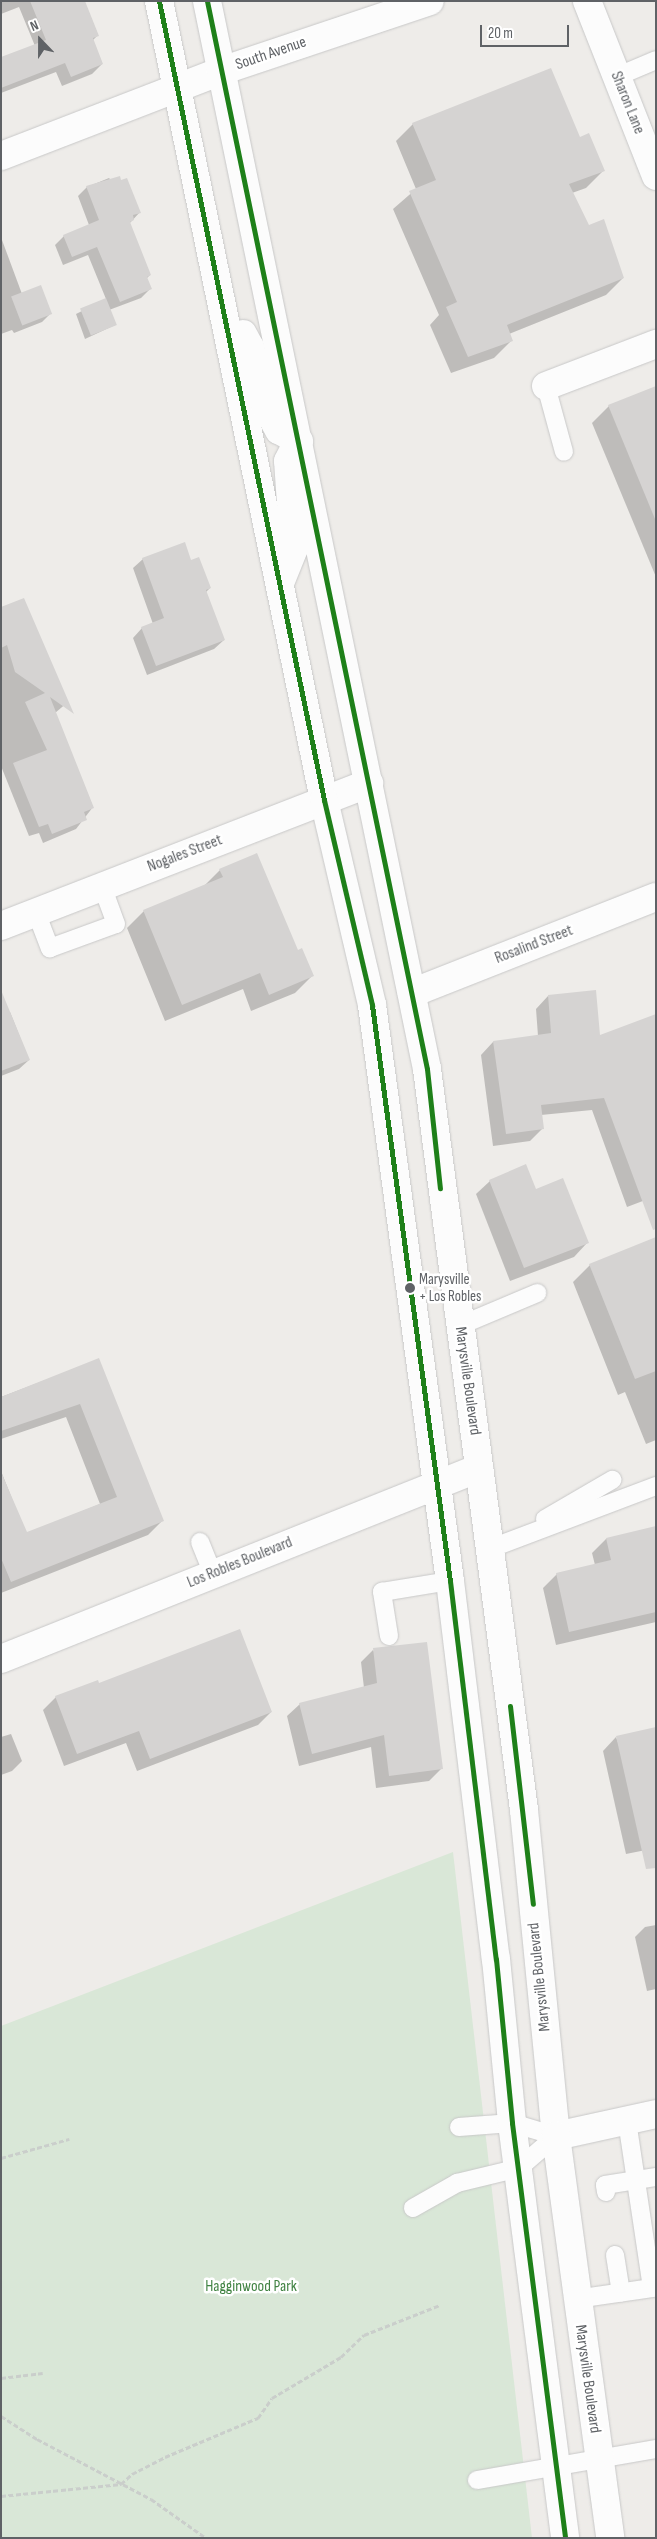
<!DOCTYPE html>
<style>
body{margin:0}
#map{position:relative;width:657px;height:2539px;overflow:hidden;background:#eeece9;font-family:"Sofia Sans Condensed",sans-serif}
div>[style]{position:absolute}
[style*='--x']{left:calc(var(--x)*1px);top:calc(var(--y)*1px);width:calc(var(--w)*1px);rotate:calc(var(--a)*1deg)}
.green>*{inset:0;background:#d9e7d7}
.shadow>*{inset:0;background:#0003}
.building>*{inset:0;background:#d5d3d2;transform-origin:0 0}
.path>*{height:3px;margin-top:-1.5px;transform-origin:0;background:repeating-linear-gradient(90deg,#cacecb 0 5px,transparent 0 7.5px)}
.roads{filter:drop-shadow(0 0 1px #c8c8c8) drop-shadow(0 0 1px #c8c8c8)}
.service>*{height:18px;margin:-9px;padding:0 9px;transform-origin:9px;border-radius:9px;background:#fcfcfc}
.minor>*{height:28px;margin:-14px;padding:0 14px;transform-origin:14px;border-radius:14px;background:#fcfcfc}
.tertiary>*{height:28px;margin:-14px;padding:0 14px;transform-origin:14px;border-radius:14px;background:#fcfcfc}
.secondary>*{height:28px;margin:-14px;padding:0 14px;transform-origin:14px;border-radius:14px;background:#fcfcfc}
.bus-1>*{height:5px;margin:-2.5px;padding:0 2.5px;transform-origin:2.5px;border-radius:2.5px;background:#1e8019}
.dots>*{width:14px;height:14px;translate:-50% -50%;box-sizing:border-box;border:2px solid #fff;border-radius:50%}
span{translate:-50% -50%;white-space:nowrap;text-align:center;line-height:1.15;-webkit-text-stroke:5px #fff;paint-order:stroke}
.bus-label{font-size:15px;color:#5f6266}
.left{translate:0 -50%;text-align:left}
.street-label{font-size:16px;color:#5f6266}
.park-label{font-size:16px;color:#418343}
.frame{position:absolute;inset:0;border:2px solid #5f6266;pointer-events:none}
.north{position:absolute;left:15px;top:15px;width:50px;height:50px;-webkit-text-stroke:4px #fff;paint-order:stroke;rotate:338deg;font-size:14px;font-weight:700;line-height:20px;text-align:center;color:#5f6266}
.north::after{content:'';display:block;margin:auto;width:18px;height:22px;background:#5f6266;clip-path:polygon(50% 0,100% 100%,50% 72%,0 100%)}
.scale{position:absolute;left:480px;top:25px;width:89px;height:22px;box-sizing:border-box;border:2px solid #5f6266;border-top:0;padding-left:6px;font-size:15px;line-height:18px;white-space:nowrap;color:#5f6266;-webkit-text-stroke:4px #fff;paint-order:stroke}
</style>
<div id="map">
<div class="green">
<div style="clip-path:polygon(453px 1852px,532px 2538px,1px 2538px,1px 2026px)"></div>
</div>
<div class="shadow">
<div style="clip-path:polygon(1px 1px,84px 1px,98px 35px,92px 41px,102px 64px,92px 74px,62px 86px,56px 72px,1px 93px,1px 59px,35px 46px,19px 7px,1px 14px)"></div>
<div style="clip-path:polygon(413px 124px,603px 171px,586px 188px,572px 193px,589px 227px,623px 278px,606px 295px,509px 334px,511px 341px,494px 358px,451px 373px,430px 325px,439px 315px,393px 209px,416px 189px,396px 141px)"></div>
<div style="clip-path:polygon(109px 178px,140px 212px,129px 224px,150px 275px,146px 279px,150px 289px,141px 298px,109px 310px,115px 325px,85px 339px,76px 314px,106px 299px,88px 255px,63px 265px,55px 245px,64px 236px,89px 225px,78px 196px,87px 187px)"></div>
<div style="clip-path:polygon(2px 240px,22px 294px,51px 313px,42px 322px,14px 333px,12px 330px,1px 334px)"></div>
<div style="clip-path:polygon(656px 388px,656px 577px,592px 423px,609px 406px)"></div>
<div style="clip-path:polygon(143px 559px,191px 562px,210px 588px,205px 593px,224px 640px,214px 649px,147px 675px,133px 638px,142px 628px,153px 624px,133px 568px)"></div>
<div style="clip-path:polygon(1px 608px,68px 702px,55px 713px,93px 807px,76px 829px,43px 843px,39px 833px,29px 836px,1px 766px)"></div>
<div style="clip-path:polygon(220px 870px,297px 952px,312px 976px,295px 993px,251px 1011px,243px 989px,165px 1021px,127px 928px,144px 911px,203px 887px)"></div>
<div style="clip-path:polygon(548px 996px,599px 1037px,656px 1196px,627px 1207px,592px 1110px,541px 1115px,543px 1128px,530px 1141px,493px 1146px,481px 1055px,493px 1042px,538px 1036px,536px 1009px)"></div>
<div style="clip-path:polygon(10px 1012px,29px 1060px,19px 1069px,1px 1076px,1px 1016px)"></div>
<div style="clip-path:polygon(490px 1181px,536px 1190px,587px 1243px,574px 1257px,510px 1281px,476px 1194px)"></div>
<div style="clip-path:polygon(656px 1238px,656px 1440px,646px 1444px,625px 1392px,618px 1395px,573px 1282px,590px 1265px)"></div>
<div style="clip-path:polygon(98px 1360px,162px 1521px,148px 1535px,1px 1593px,1px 1471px,26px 1534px,100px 1504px,66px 1417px,1px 1439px,1px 1397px)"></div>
<div style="clip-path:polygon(656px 1527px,656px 1622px,556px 1645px,543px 1588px,557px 1574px,595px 1565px,592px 1553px,606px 1539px)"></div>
<div style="clip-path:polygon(373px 1650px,441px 1769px,429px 1781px,376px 1788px,371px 1747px,299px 1766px,287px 1716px,300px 1704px,364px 1688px,361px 1662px)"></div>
<div style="clip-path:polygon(98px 1685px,271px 1712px,258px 1725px,137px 1771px,126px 1743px,64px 1766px,43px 1710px,56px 1697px)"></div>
<div style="clip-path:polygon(11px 1734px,22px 1761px,12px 1771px,1px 1775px,1px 1737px)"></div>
<div style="clip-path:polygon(616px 1737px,656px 1848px,626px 1854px,603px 1751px)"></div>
<div style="clip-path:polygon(656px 1925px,656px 1989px,647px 1991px,635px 1937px,645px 1927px)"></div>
</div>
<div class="building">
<div style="clip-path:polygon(30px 1px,85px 1px,99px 36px,93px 38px,103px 64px,71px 77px,65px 63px,1px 88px,1px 57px,46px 40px)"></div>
<div style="clip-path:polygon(551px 68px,580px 137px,589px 133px,605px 171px,569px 184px,589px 225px,604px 219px,624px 278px,507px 325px,513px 341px,468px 357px,446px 307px,457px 302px,409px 191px,436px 180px,412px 123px)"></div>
<div style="clip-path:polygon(120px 176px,121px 180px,127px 178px,141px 213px,133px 215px,134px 220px,130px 222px,151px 275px,147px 277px,152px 289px,120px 302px,97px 247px,72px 257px,63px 235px,99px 220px,86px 186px)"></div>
<div style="left:41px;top:285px;width:31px;height:32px;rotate:69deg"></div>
<div style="left:106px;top:298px;width:29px;height:28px;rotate:68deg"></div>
<div style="clip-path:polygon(656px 386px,656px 519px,655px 519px,608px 405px)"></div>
<div style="clip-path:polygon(185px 542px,191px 560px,199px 557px,211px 588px,206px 590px,225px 640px,156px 666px,141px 627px,164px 618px,142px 558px)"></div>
<div style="clip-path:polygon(24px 598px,74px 714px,50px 697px,94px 808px,84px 812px,87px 820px,52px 834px,48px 824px,39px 827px,13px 763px,47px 750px,25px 702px,45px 693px,15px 672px,7px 645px,1px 648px,1px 607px)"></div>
<div style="clip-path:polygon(257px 853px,298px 950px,302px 948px,314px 976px,269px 995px,260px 973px,182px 1005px,143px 910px,223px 877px,219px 869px)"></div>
<div style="clip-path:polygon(1px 990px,30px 1060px,1px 1071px)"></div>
<div style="clip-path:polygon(596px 990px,600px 1035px,656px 1014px,656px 1229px,653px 1230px,604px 1098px,541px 1105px,544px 1129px,506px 1134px,493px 1041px,551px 1033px,548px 995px)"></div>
<div style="clip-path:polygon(526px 1164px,536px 1189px,563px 1178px,589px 1243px,524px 1268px,489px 1180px)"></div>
<div style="clip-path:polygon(656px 1237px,656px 1371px,635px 1379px,589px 1264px)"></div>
<div style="clip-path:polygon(99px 1358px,164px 1521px,11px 1582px,1px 1558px,1px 1472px,27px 1532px,117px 1497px,80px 1404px,1px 1431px,1px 1397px)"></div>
<div style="clip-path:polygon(656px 1526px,656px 1612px,569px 1632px,556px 1573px,611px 1560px,606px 1538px)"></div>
<div style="clip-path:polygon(240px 1629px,272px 1712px,150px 1759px,139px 1731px,77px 1754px,55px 1696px,98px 1680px,99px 1683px)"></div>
<div style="clip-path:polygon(427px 1642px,443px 1769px,389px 1776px,384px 1735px,312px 1754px,299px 1703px,377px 1683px,373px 1648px)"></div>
<div style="clip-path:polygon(656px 1727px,656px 1868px,646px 1869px,616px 1736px)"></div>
</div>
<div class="path">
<div style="--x:1;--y:2158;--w:71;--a:-15.6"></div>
<div style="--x:1;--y:2378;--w:42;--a:-6.8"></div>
<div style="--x:1;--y:2416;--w:43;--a:32.6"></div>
<div style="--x:37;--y:2439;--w:129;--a:27.8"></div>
<div style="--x:151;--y:2499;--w:67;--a:35.3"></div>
<div style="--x:1;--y:2496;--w:121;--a:-5.7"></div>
<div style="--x:121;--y:2484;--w:15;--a:-42"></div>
<div style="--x:132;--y:2474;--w:37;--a:-27"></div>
<div style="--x:165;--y:2457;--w:101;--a:-22.8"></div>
<div style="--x:258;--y:2418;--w:24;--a:-55"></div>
<div style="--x:272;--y:2398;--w:80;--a:-30.7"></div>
<div style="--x:341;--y:2357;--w:32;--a:-44"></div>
<div style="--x:364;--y:2335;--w:82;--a:-21.5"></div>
</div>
<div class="roads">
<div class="service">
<div style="--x:616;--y:77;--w:43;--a:-23"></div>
<div style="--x:546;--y:386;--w:68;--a:74.7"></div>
<div style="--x:36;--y:912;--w:39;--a:69"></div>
<div style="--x:50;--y:948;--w:70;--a:-20"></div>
<div style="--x:116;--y:924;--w:40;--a:-110.2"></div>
<div style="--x:459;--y:1326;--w:85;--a:-22.9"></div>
<div style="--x:545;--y:1519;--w:78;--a:-30.2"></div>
<div style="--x:200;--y:1542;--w:35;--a:68"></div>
<div style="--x:489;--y:1549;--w:178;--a:-20.7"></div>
<div style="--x:389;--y:1636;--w:45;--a:-99"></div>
<div style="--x:382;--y:1592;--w:69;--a:-9.2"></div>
<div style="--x:459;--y:2127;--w:53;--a:-4.3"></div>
<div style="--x:512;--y:2123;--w:46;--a:16.5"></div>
<div style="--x:606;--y:2192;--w:7;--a:-98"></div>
<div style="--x:605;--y:2185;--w:52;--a:-8.9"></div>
<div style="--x:413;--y:2208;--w:51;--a:-29.6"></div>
<div style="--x:457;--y:2183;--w:64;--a:-13.6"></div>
<div style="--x:519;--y:2168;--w:49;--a:-40.9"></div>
<div style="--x:615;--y:2255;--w:38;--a:81"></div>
<div style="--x:576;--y:2299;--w:77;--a:-8.2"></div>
<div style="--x:652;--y:2288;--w:170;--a:-98.5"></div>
<div style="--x:477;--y:2480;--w:182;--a:-9.8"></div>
</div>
<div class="minor">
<div style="--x:587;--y:1;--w:188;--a:68.5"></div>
<div style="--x:1;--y:156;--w:236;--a:-21.1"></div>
<div style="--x:546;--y:386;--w:118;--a:-20.9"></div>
<div style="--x:1;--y:926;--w:395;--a:-21.2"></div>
<div style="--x:412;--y:993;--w:262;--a:-21.5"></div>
<div style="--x:1;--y:1659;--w:515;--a:-21.78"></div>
<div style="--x:556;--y:2136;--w:102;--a:-12.4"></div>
</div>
<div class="tertiary">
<div style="--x:221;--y:71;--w:220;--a:-18.5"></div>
</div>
<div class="secondary">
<div style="--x:159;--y:1;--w:816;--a:78.33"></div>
<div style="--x:324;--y:800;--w:211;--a:76.8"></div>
<div style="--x:372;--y:1005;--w:581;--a:82.29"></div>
<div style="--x:450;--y:1581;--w:381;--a:83.1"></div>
<div style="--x:496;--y:1959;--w:165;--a:84.4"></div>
<div style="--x:512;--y:2123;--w:418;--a:82.7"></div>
<div style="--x:207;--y:1;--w:1090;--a:78.36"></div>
<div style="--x:427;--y:1069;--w:747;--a:82.54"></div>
<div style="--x:524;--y:1810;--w:328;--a:84.4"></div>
<div style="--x:556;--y:2136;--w:406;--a:82.3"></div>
<div style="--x:243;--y:334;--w:15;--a:62"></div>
<div style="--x:250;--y:347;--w:60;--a:75.5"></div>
<div style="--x:265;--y:405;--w:29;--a:61"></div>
<div style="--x:279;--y:430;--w:23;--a:29"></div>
<div style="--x:280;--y:583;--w:38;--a:-68"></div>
<div style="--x:294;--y:548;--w:87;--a:-93.9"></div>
<div style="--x:288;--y:461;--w:9;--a:-63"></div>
</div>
</div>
<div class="bus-1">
<div style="--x:159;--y:1;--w:816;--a:78.33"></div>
<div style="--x:324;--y:800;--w:211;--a:76.8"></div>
<div style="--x:372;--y:1005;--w:581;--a:82.29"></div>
<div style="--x:450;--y:1581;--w:381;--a:83.1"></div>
<div style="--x:496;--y:1959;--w:165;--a:84.4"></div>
<div style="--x:512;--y:2123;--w:418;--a:82.7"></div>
<div style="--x:207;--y:1;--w:1090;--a:78.36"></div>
<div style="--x:427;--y:1069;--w:120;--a:83.8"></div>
<div style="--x:510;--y:1706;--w:199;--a:83.4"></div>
</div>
<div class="dots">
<div style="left:410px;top:1288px;background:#5f6266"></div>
</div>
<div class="bus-label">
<span class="left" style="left:419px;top:1288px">Marysville<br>+ Los Robles</span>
</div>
<div class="street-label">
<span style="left:271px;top:54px;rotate:-19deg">South Avenue</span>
<span style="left:627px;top:103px;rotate:68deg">Sharon Lane</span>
<span style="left:185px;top:854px;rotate:-21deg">Nogales Street</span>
<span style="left:534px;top:945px;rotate:-21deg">Rosalind Street</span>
<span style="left:467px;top:1381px;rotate:82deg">Marysville Boulevard</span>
<span style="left:240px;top:1563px;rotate:-22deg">Los Robles Boulevard</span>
<span style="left:540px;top:1977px;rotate:-96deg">Marysville Boulevard</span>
<span style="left:587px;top:2379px;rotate:82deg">Marysville Boulevard</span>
</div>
<div class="park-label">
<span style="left:251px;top:2287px">Hagginwood Park</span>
</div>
<div class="frame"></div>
<div class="north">N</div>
<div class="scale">20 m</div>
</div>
